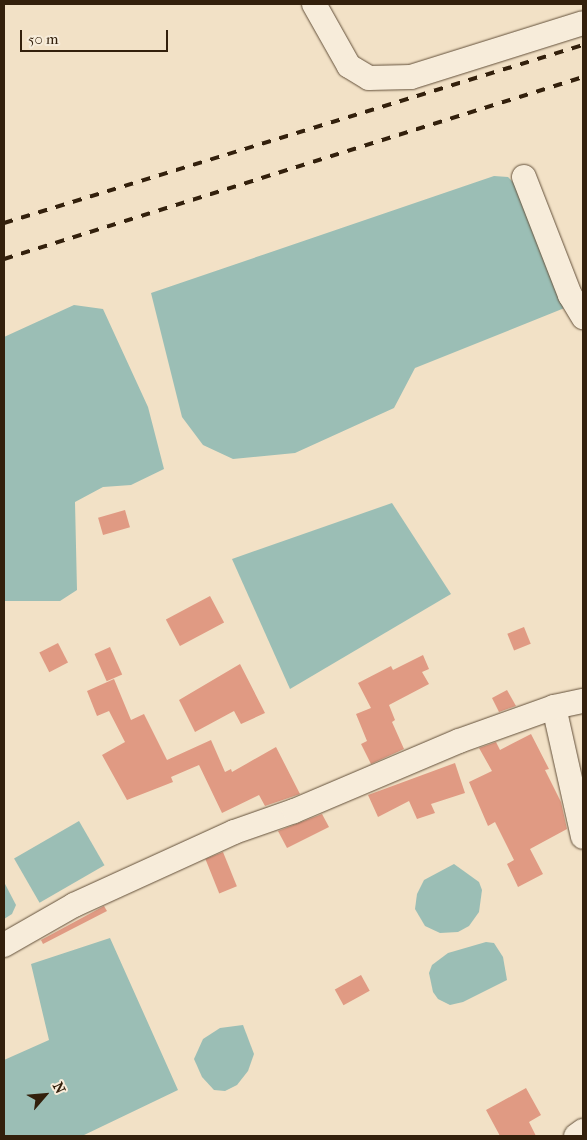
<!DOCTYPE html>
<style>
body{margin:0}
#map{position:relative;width:587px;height:1140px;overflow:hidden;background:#f2e1c6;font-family:"IM FELL French Canon",serif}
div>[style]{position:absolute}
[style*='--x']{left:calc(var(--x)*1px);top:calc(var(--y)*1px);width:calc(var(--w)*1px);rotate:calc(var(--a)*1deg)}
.water>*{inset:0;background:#9bbeb5;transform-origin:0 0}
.building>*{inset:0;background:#e09a83;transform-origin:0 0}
.roads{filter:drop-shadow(0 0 1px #63503a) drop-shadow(0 0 1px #63503a)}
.street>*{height:24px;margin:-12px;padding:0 12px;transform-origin:12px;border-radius:12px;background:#f7ecda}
.rail>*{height:4px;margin-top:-2px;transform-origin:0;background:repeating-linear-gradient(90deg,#33200c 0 9px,transparent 0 18px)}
span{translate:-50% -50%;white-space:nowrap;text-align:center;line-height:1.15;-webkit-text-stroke:4.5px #f7ecda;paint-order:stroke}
.frame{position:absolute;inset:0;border:5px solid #33200c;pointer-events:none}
.north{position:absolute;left:20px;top:1070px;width:50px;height:50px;-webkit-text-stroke:4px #f7ecda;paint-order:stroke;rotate:63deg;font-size:14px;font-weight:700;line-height:20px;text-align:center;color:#33200c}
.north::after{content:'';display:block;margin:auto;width:18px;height:22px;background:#33200c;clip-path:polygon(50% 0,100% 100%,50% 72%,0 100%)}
.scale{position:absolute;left:20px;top:30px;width:148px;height:22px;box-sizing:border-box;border:2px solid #33200c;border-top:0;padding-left:6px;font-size:15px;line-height:18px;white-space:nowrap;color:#33200c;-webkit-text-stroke:4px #f7ecda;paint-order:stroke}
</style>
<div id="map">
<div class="water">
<div style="clip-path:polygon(494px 176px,508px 177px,523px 192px,567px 307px,415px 368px,394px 408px,295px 453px,233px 459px,203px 445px,182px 417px,151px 293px)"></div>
<div style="clip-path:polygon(74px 305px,103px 309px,148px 407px,164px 469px,131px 485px,103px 487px,75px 502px,77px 590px,60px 601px,4px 601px,4px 337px)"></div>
<div style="clip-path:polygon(392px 503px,451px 594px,290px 689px,232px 559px)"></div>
<div style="left:79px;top:821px;width:51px;height:75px;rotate:60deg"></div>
<div style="clip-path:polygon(454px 864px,479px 882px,482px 890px,479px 912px,469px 926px,458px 932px,440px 933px,425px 926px,415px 909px,417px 894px,424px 880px)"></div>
<div style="clip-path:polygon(4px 882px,16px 905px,12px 914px,4px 919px)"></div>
<div style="clip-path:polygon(110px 938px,178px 1090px,82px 1136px,4px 1136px,4px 1060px,49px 1040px,31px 964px)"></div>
<div style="clip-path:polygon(486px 942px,494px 943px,503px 957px,507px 980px,463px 1002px,450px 1005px,438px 999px,433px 992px,429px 973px,432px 965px,448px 953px)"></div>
<div style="clip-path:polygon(243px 1025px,254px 1054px,248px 1071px,237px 1085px,225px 1091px,214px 1090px,202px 1077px,194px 1059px,203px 1039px,220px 1028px)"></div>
</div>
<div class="building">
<div style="left:125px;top:510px;width:18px;height:28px;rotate:74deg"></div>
<div style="left:210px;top:596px;width:30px;height:50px;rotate:62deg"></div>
<div style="left:524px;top:627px;width:18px;height:18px;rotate:68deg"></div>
<div style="left:58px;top:643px;width:22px;height:21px;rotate:63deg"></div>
<div style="left:110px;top:647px;width:30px;height:17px;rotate:66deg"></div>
<div style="clip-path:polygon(423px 655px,429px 669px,422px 672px,429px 684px,389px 705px,395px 720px,392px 722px,404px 749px,371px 764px,361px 744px,367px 741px,356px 714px,371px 708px,358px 683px,391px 666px,393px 670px)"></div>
<div style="clip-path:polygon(240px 664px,265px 713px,241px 724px,234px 711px,195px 732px,179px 700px)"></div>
<div style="clip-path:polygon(114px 679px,131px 720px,144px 714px,167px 760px,211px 740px,225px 772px,231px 769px,232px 772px,276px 747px,300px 794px,265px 806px,259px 795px,222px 813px,199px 765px,171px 777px,173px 782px,127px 800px,102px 755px,125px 742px,109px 711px,97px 716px,87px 691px)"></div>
<div style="clip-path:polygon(507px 690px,516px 706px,499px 712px,492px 698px)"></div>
<div style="clip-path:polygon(531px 734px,549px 769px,545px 770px,561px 802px,567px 829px,530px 849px,543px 874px,518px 887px,507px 864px,514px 860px,495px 822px,488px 826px,469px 782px,492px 771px,479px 748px,496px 742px,500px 750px)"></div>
<div style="clip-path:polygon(455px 763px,465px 793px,431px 804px,435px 813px,417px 819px,409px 801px,378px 817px,368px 795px)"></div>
<div style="clip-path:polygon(322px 814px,329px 827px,287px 848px,278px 831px)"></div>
<div style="left:223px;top:852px;width:37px;height:19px;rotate:68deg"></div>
<div style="clip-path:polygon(104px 906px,107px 911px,43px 944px,41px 940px)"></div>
<div style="left:361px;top:975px;width:18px;height:30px;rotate:61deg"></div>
<div style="clip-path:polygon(526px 1088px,541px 1115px,529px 1122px,536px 1136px,500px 1136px,486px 1110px)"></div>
</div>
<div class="roads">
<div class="street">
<div style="--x:314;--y:4;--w:71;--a:60.6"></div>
<div style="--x:349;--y:66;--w:23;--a:31"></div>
<div style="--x:369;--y:78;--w:42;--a:-1.4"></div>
<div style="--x:411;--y:77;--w:180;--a:-17.4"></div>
<div style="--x:524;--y:177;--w:127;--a:68.7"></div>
<div style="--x:570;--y:295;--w:26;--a:59"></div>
<div style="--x:554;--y:707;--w:133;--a:77.4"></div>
<div style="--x:4;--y:945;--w:81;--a:-29.7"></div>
<div style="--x:74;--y:905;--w:176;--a:-24.5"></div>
<div style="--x:234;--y:832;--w:64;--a:-19.3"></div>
<div style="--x:294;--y:811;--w:179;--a:-23"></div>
<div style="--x:459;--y:741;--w:101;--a:-19.7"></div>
<div style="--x:554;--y:707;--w:30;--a:-12"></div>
<div style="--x:576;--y:1136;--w:9;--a:-36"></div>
</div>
</div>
<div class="rail">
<div style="--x:4;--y:223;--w:606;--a:-17.09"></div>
<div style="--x:4;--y:259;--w:607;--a:-17.45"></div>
</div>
<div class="frame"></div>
<div class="north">N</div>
<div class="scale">50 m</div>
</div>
